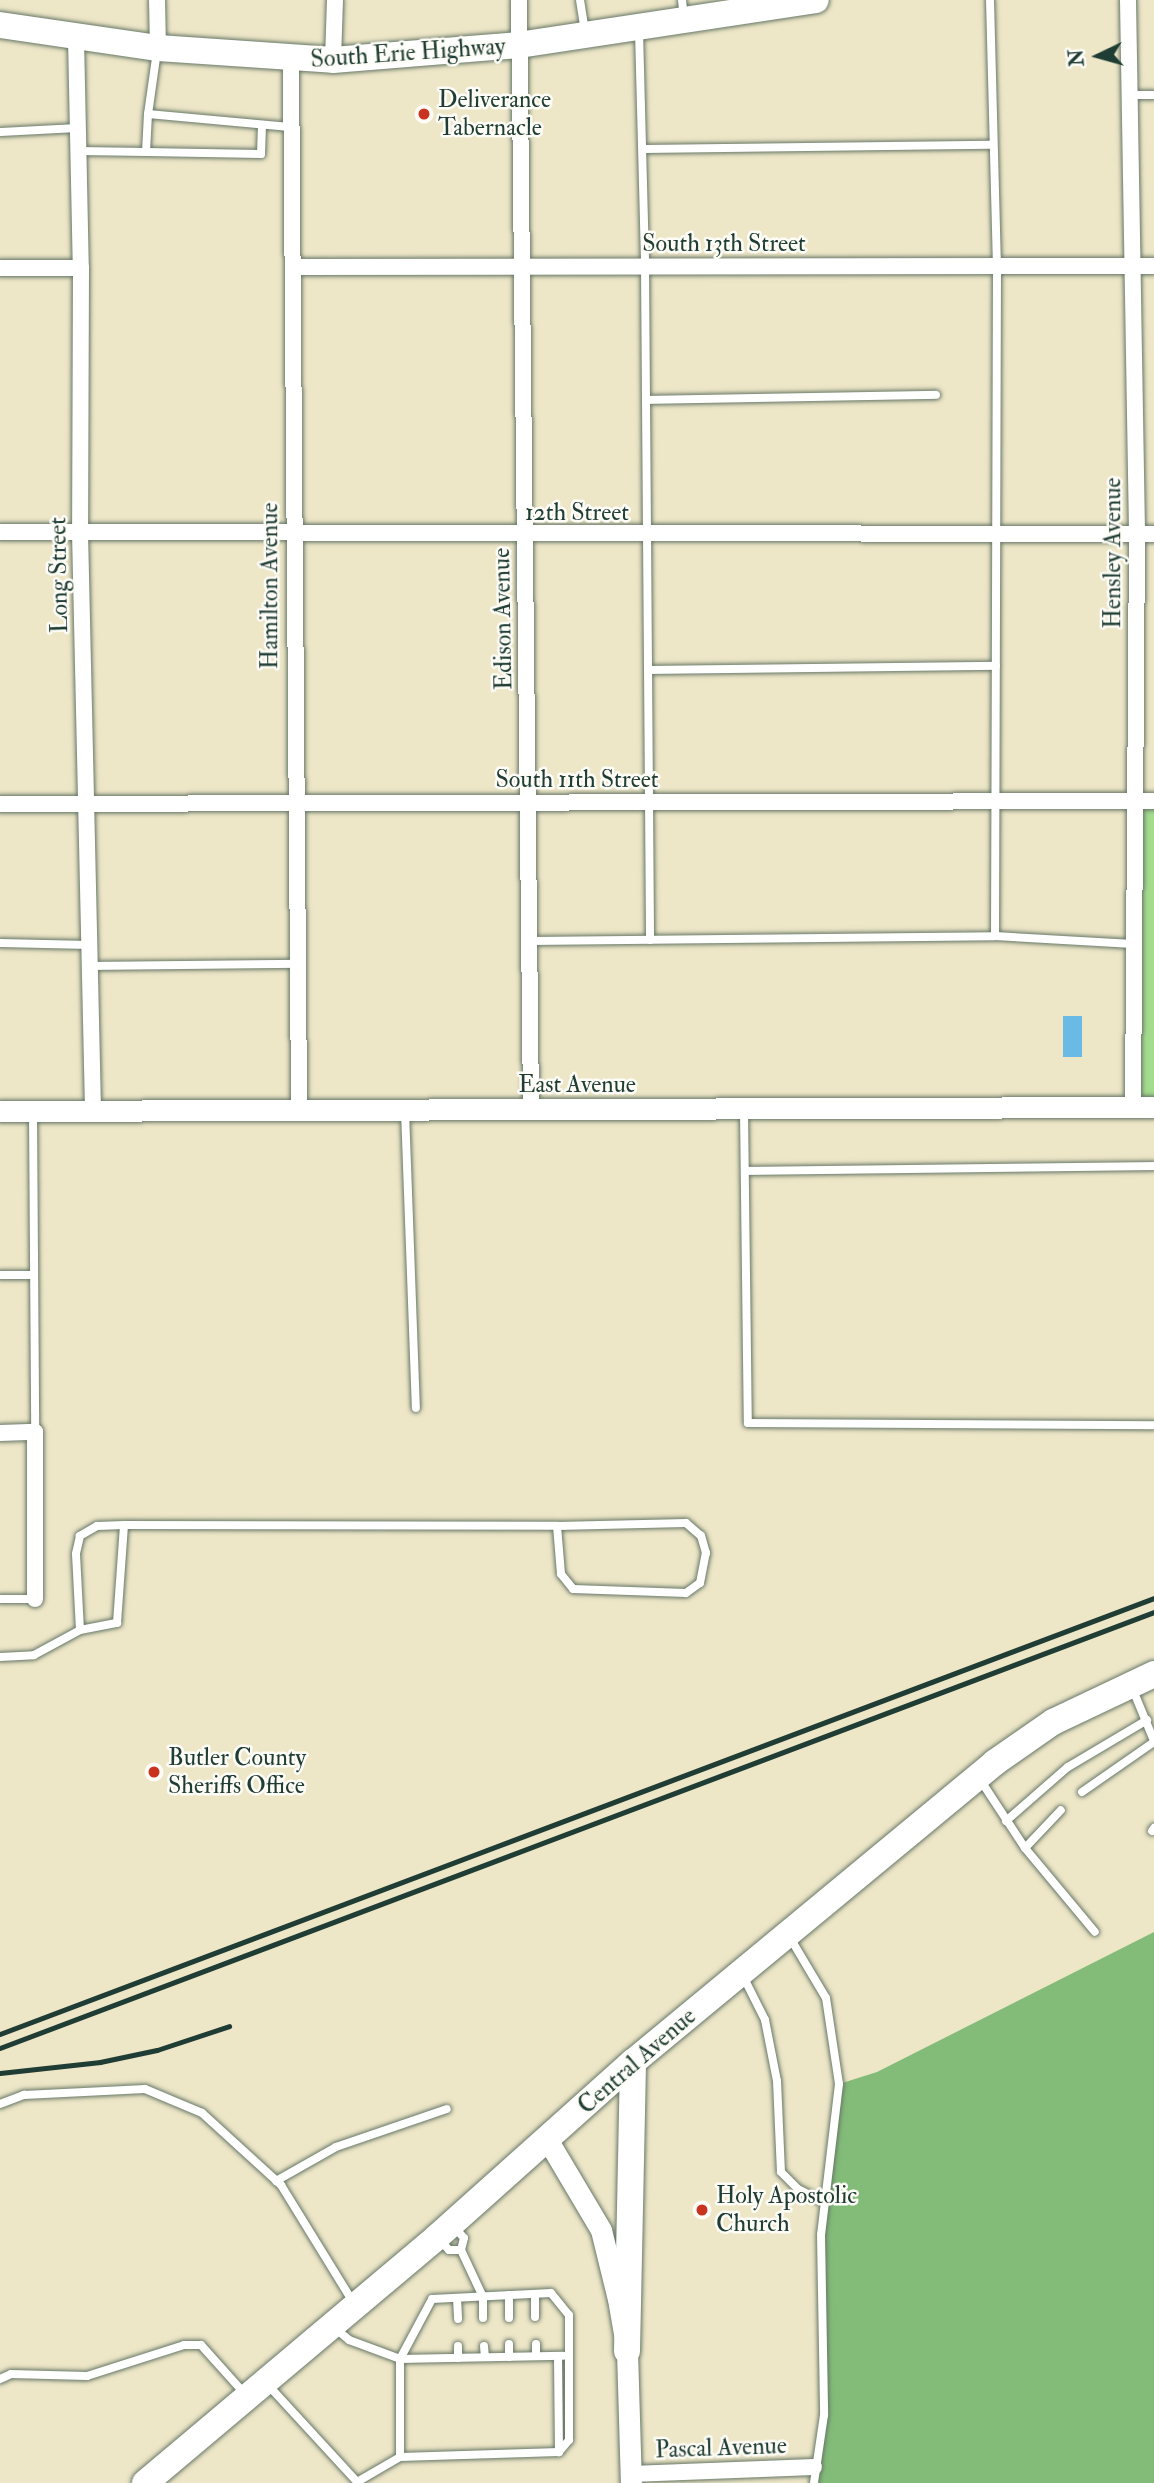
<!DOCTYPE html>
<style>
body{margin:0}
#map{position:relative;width:1154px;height:2483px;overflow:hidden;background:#ede6c7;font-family:"IM FELL Double Pica",serif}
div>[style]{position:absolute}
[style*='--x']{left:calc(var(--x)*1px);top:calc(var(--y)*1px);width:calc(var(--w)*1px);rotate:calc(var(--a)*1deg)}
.green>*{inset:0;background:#a4dc8e;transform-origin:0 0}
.forest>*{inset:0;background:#83bc79}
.water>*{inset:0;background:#69bae4;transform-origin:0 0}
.roads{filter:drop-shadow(0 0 2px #677867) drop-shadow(0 0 2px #677867)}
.service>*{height:8px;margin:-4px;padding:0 4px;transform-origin:4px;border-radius:4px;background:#fff}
.minor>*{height:16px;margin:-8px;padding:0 8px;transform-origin:8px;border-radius:8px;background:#fff}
.tertiary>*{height:21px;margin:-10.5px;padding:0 10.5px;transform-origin:10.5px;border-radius:10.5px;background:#fff}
.primary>*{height:26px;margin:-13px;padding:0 13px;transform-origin:13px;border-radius:13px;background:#fff}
.rail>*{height:5px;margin:-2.5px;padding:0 2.5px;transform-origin:2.5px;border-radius:2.5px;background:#1f3d34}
.dots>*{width:19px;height:19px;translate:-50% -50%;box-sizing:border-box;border:4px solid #fdfcf7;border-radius:50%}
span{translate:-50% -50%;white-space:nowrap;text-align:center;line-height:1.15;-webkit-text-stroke:5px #fdfcf7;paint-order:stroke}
.street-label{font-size:24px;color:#1f3d34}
.poi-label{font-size:24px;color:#1f3d34}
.left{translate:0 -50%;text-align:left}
.north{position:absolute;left:1063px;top:21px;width:70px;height:70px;-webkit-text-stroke:5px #fdfcf7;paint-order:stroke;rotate:265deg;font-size:19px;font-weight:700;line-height:28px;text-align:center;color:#1f3d34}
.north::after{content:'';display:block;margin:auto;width:24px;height:32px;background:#1f3d34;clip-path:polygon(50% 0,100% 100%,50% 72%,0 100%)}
</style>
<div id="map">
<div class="green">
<div style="left:1154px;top:801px;width:306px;height:21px;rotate:90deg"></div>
</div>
<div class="forest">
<div style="clip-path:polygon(1154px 1932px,1154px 2483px,814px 2483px,824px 2415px,821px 2235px,839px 2084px,877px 2072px)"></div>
</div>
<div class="water">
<div style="left:1063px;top:1016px;width:19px;height:41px"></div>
</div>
<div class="roads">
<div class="service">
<div style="--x:580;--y:0;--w:32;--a:81"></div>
<div style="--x:682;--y:0;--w:18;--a:84"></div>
<div style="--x:990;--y:0;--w:266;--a:88.5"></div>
<div style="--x:997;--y:266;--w:670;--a:90.17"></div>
<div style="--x:639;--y:31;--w:236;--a:88.5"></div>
<div style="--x:645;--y:267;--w:673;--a:89.57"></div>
<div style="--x:157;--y:51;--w:64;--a:98.1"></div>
<div style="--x:148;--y:114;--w:145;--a:5.2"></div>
<div style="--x:1129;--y:95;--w:25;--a:0"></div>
<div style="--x:0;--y:132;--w:78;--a:-2.9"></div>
<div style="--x:644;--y:149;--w:346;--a:-0.7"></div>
<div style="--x:79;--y:151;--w:67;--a:0.9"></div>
<div style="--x:146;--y:152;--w:38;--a:-87"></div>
<div style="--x:146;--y:152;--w:115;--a:1"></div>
<div style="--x:261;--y:154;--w:29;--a:-88"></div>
<div style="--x:646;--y:400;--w:290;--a:-1"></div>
<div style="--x:650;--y:670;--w:346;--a:-0.7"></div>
<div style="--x:530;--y:941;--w:465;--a:-0.6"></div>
<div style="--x:995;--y:936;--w:138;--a:3.3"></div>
<div style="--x:0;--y:943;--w:90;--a:1.3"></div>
<div style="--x:91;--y:966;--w:206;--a:-0.6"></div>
<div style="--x:405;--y:1111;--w:297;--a:87.9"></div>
<div style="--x:744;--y:1111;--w:312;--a:89.3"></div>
<div style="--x:748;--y:1423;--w:406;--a:0.3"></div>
<div style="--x:33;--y:1113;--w:319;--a:89.6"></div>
<div style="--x:745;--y:1171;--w:409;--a:-0.7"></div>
<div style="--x:0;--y:1275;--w:34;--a:0"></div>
<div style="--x:124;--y:1525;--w:433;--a:0.1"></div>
<div style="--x:557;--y:1526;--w:48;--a:85.2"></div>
<div style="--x:561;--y:1574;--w:19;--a:51"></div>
<div style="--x:573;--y:1589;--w:113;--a:2"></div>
<div style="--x:686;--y:1593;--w:17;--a:-36"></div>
<div style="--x:700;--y:1583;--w:31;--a:-79"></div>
<div style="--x:706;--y:1553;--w:18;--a:-106"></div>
<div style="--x:701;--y:1536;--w:20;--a:-139"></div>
<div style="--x:686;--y:1523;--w:129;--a:178.7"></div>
<div style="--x:0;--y:1599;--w:35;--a:0"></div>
<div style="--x:0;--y:1657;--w:34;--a:-3"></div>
<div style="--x:34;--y:1655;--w:52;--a:-28.5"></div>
<div style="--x:80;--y:1630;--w:38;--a:-11"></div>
<div style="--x:117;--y:1623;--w:98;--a:-85.9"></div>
<div style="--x:124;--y:1525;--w:27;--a:178"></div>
<div style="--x:97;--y:1526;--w:20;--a:150"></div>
<div style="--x:80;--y:1536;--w:18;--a:103"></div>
<div style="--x:76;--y:1554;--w:76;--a:87"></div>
<div style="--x:1133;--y:1690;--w:55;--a:67.6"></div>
<div style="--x:981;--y:1781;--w:80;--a:56.7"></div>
<div style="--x:1025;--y:1848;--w:109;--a:50.2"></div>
<div style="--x:1082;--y:1792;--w:88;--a:-34.8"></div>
<div style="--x:1006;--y:1821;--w:82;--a:-41.1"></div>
<div style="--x:1068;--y:1767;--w:92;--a:-30.7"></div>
<div style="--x:1152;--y:1831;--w:4;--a:-56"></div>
<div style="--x:1025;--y:1848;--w:52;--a:-46.5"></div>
<div style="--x:789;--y:1936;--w:72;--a:59.2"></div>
<div style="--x:826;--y:1998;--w:87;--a:81.4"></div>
<div style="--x:839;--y:2084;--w:152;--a:96.8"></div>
<div style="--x:821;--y:2235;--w:180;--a:89"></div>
<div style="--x:824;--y:2415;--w:69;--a:98.4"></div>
<div style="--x:743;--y:1976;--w:49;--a:63.4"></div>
<div style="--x:765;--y:2020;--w:62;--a:78.9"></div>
<div style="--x:777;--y:2081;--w:91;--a:87.5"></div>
<div style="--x:781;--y:2172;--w:24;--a:45"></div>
<div style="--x:798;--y:2189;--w:29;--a:27"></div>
<div style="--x:0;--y:2104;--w:26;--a:-21"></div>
<div style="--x:24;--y:2095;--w:121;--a:-2.8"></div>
<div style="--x:145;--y:2089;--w:62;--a:22.8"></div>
<div style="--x:202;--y:2113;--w:107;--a:42.3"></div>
<div style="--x:281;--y:2185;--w:137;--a:58.4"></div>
<div style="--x:276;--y:2181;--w:69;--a:-29.5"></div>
<div style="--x:336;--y:2147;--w:117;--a:-18.9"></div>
<div style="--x:455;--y:2228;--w:13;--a:48"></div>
<div style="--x:464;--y:2238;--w:12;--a:104"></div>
<div style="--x:461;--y:2250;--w:52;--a:64.9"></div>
<div style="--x:483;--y:2297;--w:21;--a:90"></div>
<div style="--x:440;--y:2240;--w:13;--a:48"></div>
<div style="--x:449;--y:2250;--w:12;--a:0"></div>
<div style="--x:535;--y:2294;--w:23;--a:90"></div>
<div style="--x:509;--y:2295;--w:23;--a:90"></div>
<div style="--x:457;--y:2298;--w:21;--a:87"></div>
<div style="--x:336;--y:2329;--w:17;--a:40"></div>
<div style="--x:349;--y:2340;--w:54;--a:20.4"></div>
<div style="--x:400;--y:2359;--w:163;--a:-1.1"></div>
<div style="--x:509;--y:2344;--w:13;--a:90"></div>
<div style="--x:536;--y:2344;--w:12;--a:90"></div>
<div style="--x:458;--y:2346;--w:12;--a:90"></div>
<div style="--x:484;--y:2346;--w:11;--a:85"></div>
<div style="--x:0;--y:2379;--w:12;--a:-24"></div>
<div style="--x:11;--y:2374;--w:76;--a:1.5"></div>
<div style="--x:87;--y:2376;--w:102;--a:-17.7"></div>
<div style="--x:184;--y:2345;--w:17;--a:0"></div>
<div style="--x:201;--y:2345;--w:66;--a:48.1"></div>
<div style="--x:268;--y:2385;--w:133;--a:47.4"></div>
<div style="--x:400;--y:2457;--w:98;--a:-90"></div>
<div style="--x:400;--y:2359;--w:68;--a:-61.9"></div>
<div style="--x:432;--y:2299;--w:119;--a:-2.9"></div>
<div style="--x:551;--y:2293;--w:28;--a:51"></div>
<div style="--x:569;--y:2315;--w:125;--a:90"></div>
<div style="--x:569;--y:2440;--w:16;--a:130"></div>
<div style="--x:357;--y:2482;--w:50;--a:-30.2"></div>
<div style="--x:400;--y:2457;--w:159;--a:-1.8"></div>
<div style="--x:559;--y:2452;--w:96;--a:-90.6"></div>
</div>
<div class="minor">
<div style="--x:157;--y:0;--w:48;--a:88.8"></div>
<div style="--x:519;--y:0;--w:1111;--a:89.38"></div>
<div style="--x:1128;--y:0;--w:534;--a:89.03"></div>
<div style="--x:1137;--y:534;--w:573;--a:90.4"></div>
<div style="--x:76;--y:38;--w:230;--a:88.8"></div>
<div style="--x:81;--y:268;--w:264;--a:90.2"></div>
<div style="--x:80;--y:532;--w:579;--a:88.71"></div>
<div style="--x:291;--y:60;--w:1051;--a:89.56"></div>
<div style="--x:333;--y:60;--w:60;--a:-88.1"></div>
<div style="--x:295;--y:267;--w:859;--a:-0.07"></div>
<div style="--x:0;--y:268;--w:81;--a:0"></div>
<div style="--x:0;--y:532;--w:1154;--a:0.1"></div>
<div style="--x:0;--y:804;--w:1154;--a:-0.15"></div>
<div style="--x:0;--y:1433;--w:35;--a:-2"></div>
<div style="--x:35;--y:1432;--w:167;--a:90"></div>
<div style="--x:631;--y:2474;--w:183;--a:-2.2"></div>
</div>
<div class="tertiary">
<div style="--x:0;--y:1111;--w:1154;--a:-0.2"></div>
<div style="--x:547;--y:2139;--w:106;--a:59.3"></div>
<div style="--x:601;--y:2230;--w:71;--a:76.2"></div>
<div style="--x:618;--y:2299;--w:53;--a:80.2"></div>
<div style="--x:627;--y:2351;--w:132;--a:88.3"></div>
</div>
<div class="primary">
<div style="--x:0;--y:25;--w:160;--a:8.3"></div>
<div style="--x:158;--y:48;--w:175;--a:3.9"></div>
<div style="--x:333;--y:60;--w:187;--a:-4.6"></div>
<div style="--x:519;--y:45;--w:300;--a:-8.6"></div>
<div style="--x:627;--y:2351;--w:289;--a:-88.8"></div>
<div style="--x:145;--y:2483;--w:382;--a:-40.1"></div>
<div style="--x:437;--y:2237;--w:263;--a:-41.8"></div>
<div style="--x:633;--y:2062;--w:469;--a:-39.6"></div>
<div style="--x:994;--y:1763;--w:72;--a:-34.8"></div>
<div style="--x:1053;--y:1722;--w:112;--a:-25.4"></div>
</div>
</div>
<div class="rail">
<div style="--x:0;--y:2034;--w:1234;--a:-20.7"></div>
<div style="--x:0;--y:2048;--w:1234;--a:-20.7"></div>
<div style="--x:0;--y:2073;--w:101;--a:-6.3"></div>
<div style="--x:100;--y:2062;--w:58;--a:-11.9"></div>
<div style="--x:157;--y:2050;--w:76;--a:-18.4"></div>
</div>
<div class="dots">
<div style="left:424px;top:114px;background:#c8321e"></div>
<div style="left:154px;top:1772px;background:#c8321e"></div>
<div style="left:702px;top:2210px;background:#c8321e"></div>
</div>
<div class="street-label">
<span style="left:408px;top:53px;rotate:-4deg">South Erie Highway</span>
<span style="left:724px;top:244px">South 13th Street</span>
<span style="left:577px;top:513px">12th Street</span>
<span style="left:1113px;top:553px;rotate:-90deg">Hensley Avenue</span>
<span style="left:59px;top:575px;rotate:-91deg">Long Street</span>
<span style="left:270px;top:586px;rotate:-90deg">Hamilton Avenue</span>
<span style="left:503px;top:619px;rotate:-91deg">Edison Avenue</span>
<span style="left:577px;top:780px">South 11th Street</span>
<span style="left:577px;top:1085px">East Avenue</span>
<span style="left:637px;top:2061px;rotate:-41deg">Central Avenue</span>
<span style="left:721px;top:2448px;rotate:-2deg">Pascal Avenue</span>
</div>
<div class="poi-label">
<span class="left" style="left:438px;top:114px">Deliverance<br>Tabernacle</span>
<span class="left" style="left:168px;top:1772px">Butler County<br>Sheriffs Office</span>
<span class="left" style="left:716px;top:2210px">Holy Apostolic<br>Church</span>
</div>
<div class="north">N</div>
</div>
